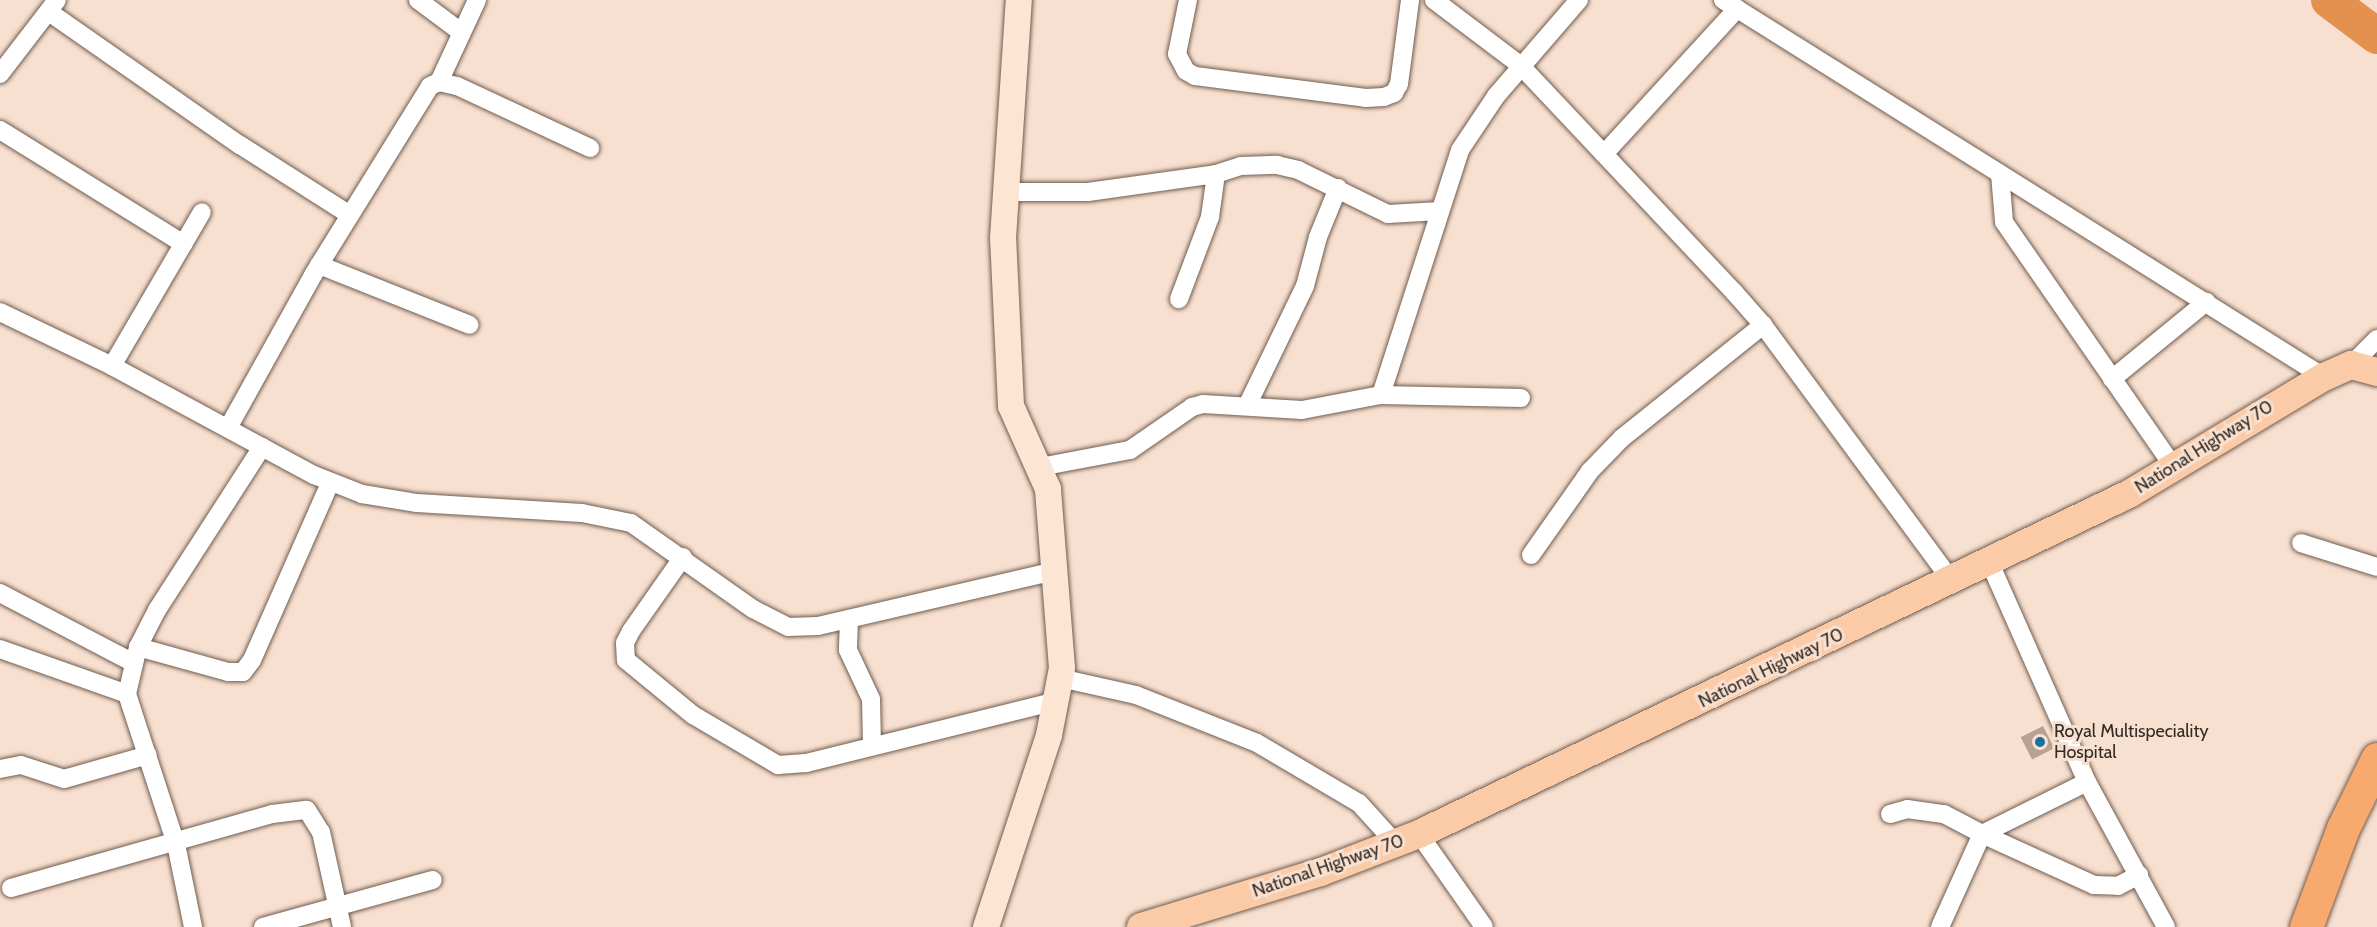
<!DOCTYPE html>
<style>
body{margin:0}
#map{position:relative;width:2377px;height:927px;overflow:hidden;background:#f8e0d0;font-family:Cabin,sans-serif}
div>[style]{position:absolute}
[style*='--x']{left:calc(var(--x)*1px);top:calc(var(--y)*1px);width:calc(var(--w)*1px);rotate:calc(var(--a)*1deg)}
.river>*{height:36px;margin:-18px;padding:0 18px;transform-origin:18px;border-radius:18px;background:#e4904f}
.building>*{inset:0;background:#b7a191;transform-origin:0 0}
.roads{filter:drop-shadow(0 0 2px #705c4e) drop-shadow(0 0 2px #705c4e)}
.street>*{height:18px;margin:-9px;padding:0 9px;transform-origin:9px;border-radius:9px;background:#fff}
.secondary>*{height:26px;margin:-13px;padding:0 13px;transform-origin:13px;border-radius:13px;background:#fde5d4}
.primary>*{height:28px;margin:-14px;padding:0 14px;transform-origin:14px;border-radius:14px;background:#fbcba8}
.highway>*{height:33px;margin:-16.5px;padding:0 16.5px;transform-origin:16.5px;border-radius:16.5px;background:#f8a96e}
.dots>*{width:16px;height:16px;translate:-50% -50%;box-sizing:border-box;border:3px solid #f8e0d0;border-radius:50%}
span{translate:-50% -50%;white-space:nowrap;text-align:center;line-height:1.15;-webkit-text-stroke:6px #f8e0d0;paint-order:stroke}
.street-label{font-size:18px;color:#332a24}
.poi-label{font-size:18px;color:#332a24}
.left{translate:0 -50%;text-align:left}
</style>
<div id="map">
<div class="river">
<div style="--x:2329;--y:0;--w:60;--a:36.9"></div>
</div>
<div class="building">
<div style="left:2043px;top:726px;width:25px;height:25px;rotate:63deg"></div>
</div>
<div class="roads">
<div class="street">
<div style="--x:418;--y:0;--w:54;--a:36.7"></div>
<div style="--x:1188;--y:0;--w:55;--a:101.5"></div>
<div style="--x:1177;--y:54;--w:19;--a:62"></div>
<div style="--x:1186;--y:71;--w:10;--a:29"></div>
<div style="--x:1195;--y:76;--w:172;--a:7.3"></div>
<div style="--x:1366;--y:98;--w:18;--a:-3"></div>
<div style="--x:1384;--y:97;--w:11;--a:-22"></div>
<div style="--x:1394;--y:93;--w:10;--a:-61"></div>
<div style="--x:1399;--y:84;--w:85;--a:-82.5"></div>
<div style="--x:1434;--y:0;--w:108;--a:37.1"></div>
<div style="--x:1520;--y:65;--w:312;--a:46.7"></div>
<div style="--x:1734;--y:292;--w:44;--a:48.7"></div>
<div style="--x:1763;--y:325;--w:318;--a:53.6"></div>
<div style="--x:1723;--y:0;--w:709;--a:32.1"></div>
<div style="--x:49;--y:12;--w:233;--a:34.9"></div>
<div style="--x:240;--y:145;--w:130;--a:32.5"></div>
<div style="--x:0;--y:74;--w:93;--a:-52.4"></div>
<div style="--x:439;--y:82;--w:90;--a:-65.1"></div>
<div style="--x:0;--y:130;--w:216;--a:31.8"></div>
<div style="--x:1604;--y:154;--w:197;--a:-47.5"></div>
<div style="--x:1216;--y:174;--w:26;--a:-18"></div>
<div style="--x:1241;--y:166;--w:36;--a:-2"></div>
<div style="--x:1277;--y:165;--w:22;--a:13"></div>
<div style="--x:1298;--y:170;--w:100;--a:26.1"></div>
<div style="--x:1388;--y:214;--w:52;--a:-3.3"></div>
<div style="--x:2000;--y:174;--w:48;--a:85.2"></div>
<div style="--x:2004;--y:222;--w:297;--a:55.3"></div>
<div style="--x:1007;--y:192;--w:81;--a:0"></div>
<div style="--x:1088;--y:192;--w:129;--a:-8"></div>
<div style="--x:1216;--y:174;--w:43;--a:97.9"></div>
<div style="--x:1210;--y:217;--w:88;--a:110.7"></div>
<div style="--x:319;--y:265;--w:162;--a:21.7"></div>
<div style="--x:0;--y:312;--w:124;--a:25.7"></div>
<div style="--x:112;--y:366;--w:230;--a:28.4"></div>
<div style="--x:314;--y:475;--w:52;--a:21.6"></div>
<div style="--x:362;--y:494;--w:56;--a:9.3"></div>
<div style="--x:417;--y:503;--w:165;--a:3.5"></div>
<div style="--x:582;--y:513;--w:50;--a:11.5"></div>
<div style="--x:631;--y:523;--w:149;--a:35.2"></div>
<div style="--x:753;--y:609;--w:39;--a:27"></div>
<div style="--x:788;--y:627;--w:30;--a:-2"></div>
<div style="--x:818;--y:626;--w:242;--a:-13.1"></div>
<div style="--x:2351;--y:365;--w:37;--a:-45"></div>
<div style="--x:112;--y:366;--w:178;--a:-59.7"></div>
<div style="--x:2112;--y:379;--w:122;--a:-39.3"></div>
<div style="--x:1381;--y:395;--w:257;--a:-72.1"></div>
<div style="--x:1460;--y:150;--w:65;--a:-56.3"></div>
<div style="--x:1496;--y:96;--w:127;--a:-49.2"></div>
<div style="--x:1247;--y:406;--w:133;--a:-64.2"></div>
<div style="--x:1305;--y:286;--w:51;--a:-75.1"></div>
<div style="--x:1318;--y:237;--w:53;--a:-67.8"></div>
<div style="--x:228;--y:428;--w:175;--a:-60.9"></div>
<div style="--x:313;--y:275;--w:222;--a:-58.2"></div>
<div style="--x:430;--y:86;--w:10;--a:-24"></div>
<div style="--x:439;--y:82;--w:18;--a:13"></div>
<div style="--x:457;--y:86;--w:147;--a:25"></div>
<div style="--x:1040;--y:467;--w:92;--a:-10.7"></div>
<div style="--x:1130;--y:450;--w:75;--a:-34.7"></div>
<div style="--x:1192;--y:407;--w:11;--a:-15"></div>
<div style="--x:1203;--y:404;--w:99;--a:3.5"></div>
<div style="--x:1302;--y:410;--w:80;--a:-10.8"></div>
<div style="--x:1381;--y:395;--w:140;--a:1.2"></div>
<div style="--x:2301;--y:543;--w:80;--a:17.5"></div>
<div style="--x:1531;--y:555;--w:103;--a:-54.9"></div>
<div style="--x:1590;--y:471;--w:46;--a:-45.9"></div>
<div style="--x:1622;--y:438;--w:181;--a:-38.7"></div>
<div style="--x:683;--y:557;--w:90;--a:125.1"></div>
<div style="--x:631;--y:631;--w:13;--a:117"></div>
<div style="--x:625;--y:643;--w:17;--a:87"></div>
<div style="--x:626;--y:660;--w:87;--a:39.4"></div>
<div style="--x:693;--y:715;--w:99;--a:30.5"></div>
<div style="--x:778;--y:765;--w:28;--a:-4"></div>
<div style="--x:806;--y:763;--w:259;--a:-13.9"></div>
<div style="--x:1989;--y:561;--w:242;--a:66.1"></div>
<div style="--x:2087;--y:782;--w:165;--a:61.4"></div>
<div style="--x:0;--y:593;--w:151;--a:27.6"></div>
<div style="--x:849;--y:619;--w:31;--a:92"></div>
<div style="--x:848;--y:650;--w:54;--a:64.9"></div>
<div style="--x:871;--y:699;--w:47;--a:88.8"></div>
<div style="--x:138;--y:647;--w:93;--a:15.5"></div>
<div style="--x:228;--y:672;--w:15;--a:0"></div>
<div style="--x:243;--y:672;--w:15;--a:-53"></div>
<div style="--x:252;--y:660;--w:193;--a:-66.2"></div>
<div style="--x:0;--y:649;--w:135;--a:19.5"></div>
<div style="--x:127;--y:694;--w:48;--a:-76.8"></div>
<div style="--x:138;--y:647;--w:42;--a:-62.8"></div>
<div style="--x:157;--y:610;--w:194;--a:-57.2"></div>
<div style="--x:1060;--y:678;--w:78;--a:12.6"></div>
<div style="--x:1136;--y:695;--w:130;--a:21.6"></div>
<div style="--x:1257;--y:743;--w:118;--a:30.5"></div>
<div style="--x:1359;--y:803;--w:55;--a:47.9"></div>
<div style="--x:127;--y:694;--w:158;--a:71.9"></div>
<div style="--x:176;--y:844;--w:85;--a:78.4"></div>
<div style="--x:0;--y:769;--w:21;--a:-11"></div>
<div style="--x:21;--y:765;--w:45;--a:18"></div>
<div style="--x:64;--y:779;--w:87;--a:-15.9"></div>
<div style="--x:1890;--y:814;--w:18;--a:-16"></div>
<div style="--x:1907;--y:809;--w:37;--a:8"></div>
<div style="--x:1944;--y:814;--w:43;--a:27.8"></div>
<div style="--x:1982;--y:834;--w:117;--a:-26.3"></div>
<div style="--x:1419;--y:834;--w:113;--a:55"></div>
<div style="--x:11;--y:888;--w:271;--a:-15.8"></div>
<div style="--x:272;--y:814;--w:35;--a:-7"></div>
<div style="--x:307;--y:810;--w:26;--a:58"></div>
<div style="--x:321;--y:832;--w:97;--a:77.5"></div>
<div style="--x:263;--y:927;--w:176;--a:-15.5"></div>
<div style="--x:1940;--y:927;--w:102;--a:-65.7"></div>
<div style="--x:1982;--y:834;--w:123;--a:24.5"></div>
<div style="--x:2094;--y:885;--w:24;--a:2"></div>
<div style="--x:2118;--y:886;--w:24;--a:-28"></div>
</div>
<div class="secondary">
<div style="--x:986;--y:927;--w:202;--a:-71.8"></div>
<div style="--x:1049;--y:735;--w:68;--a:-79"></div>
<div style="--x:1062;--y:668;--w:180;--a:-94.5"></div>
<div style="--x:1048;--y:489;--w:91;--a:-114"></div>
<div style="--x:1011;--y:406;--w:168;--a:-92.7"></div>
<div style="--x:1003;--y:238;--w:239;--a:-86.2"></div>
</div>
<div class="primary">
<div style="--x:1141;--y:927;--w:188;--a:-17"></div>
<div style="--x:1321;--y:872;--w:105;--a:-21.2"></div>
<div style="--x:1419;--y:834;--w:787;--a:-25.59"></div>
<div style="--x:2129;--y:494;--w:227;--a:-31"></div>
<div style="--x:2324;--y:377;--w:30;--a:-24"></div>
<div style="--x:2351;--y:365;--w:27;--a:15"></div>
</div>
<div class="highway">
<div style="--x:2306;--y:927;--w:106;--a:-69.5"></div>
<div style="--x:2343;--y:828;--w:77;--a:-63.8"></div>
</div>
</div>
<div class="dots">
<div style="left:2040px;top:742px;background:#1572a1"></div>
</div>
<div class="street-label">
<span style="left:2204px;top:447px;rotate:-32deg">National Highway 70</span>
<span style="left:1771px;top:668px;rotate:-26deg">National Highway 70</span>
<span style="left:1328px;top:866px;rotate:-19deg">National Highway 70</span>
</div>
<div class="poi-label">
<span class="left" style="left:2054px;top:742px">Royal Multispeciality<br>Hospital</span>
</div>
</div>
